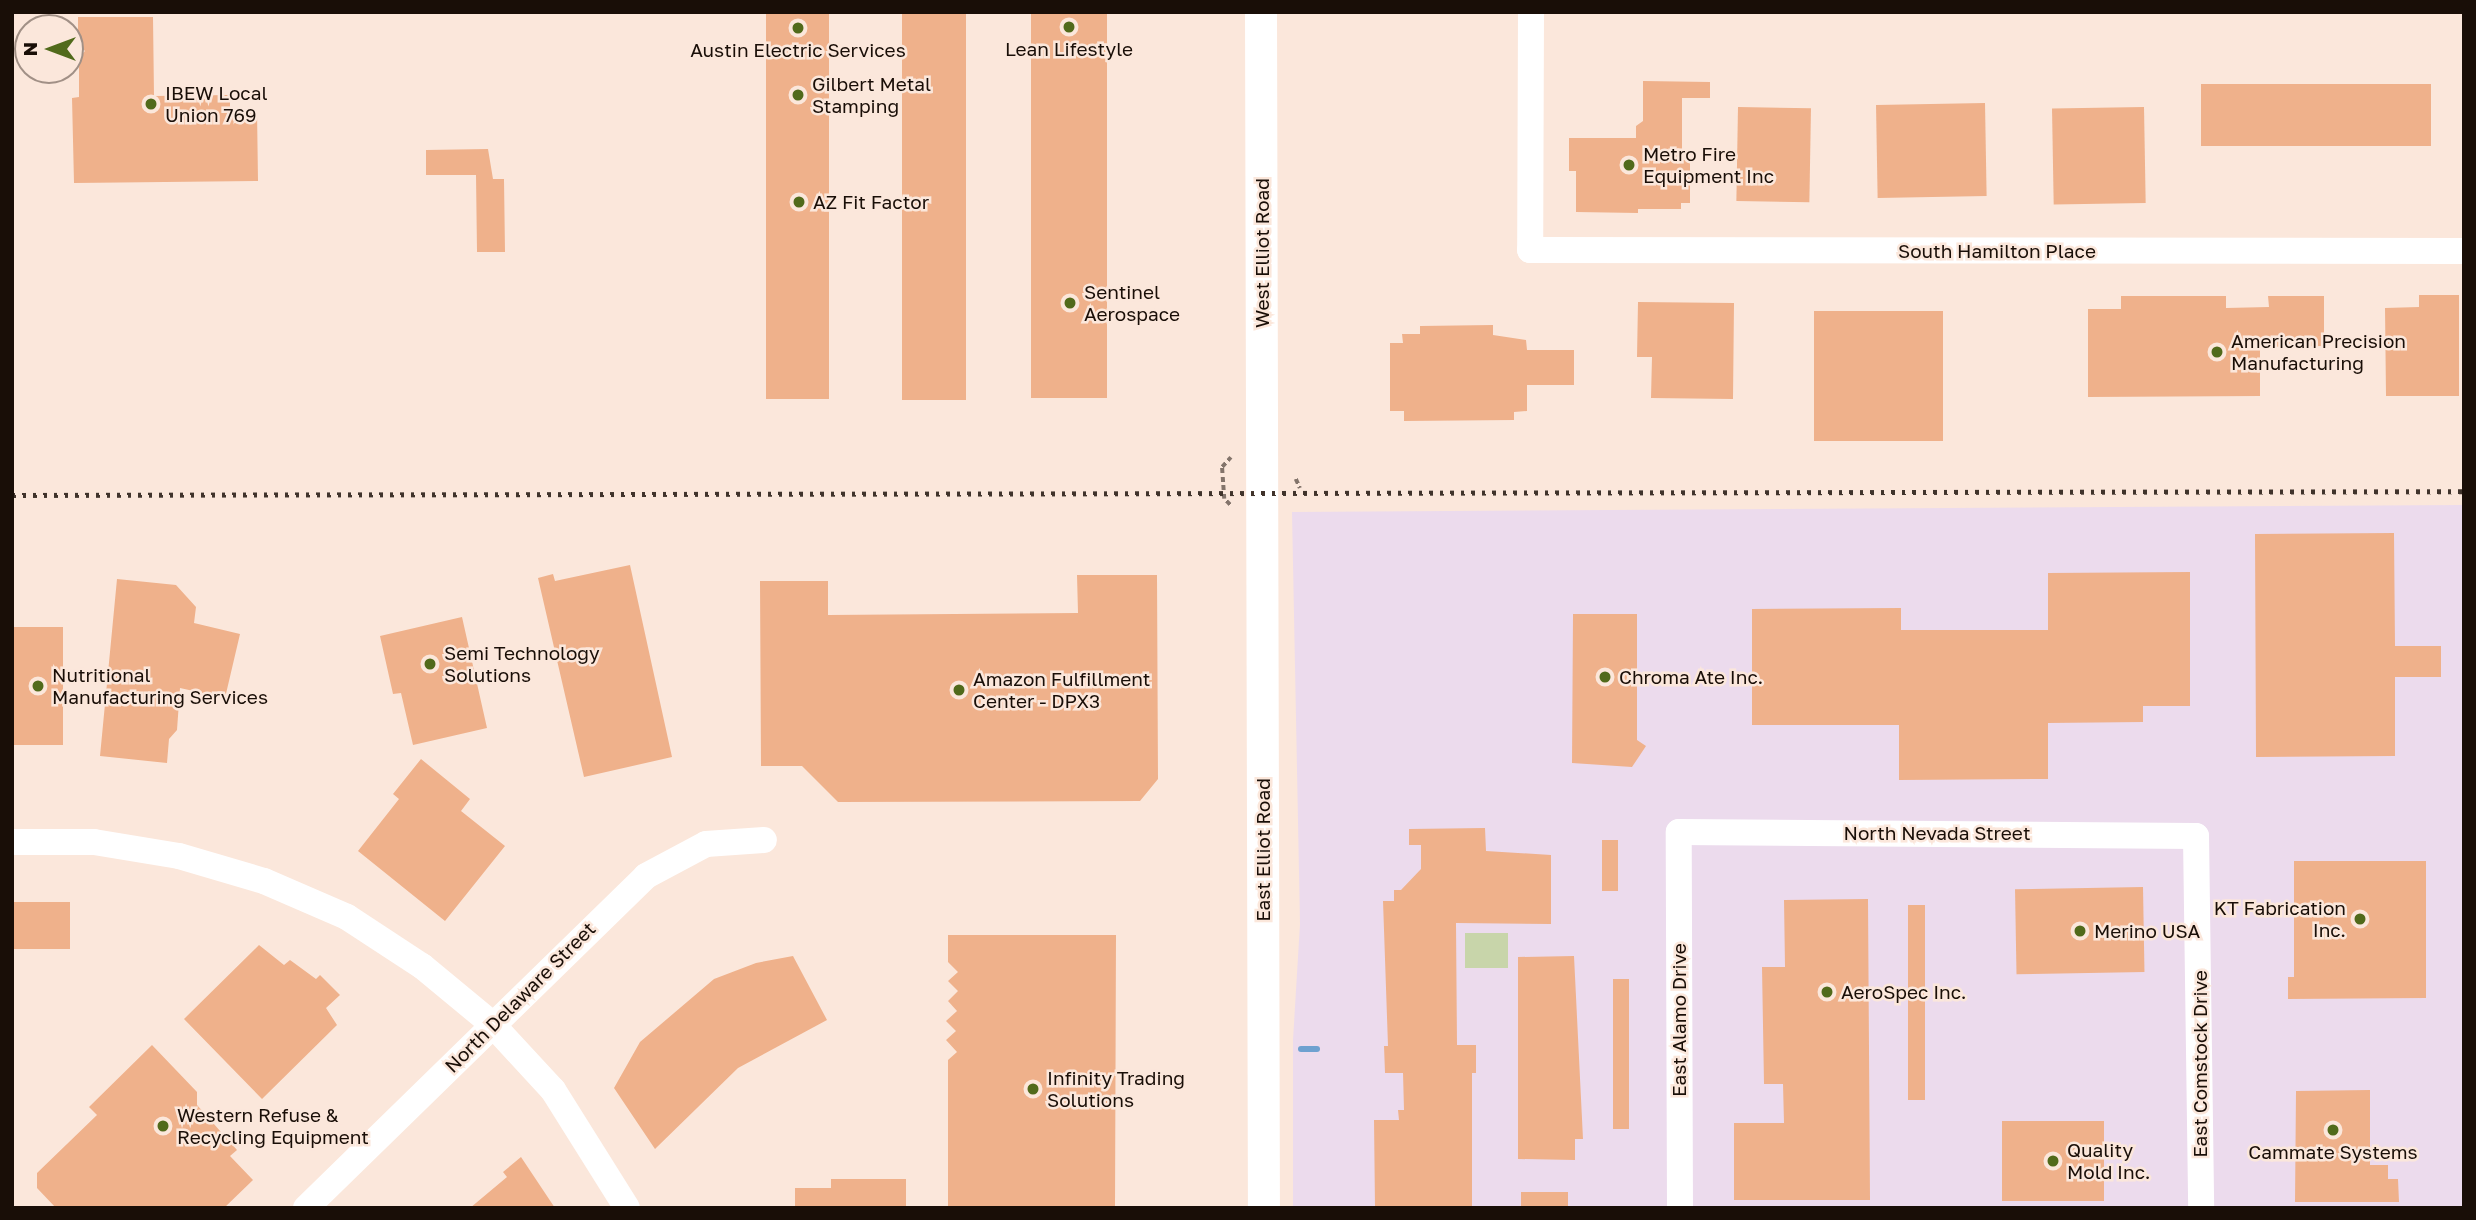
<!DOCTYPE html>
<style>
body{margin:0}
#map{position:relative;width:2476px;height:1220px;overflow:hidden;background:#fbe7db;font-family:"Golos Text",sans-serif}
div>[style]{position:absolute}
[style*='--x']{left:calc(var(--x)*1px);top:calc(var(--y)*1px);width:calc(var(--w)*1px);rotate:calc(var(--a)*1deg)}
.commercial>*{inset:0;background:#ecdbed}
.green>*{inset:0;background:#c8d5aa;transform-origin:0 0}
.stream>*{height:6px;margin:-3px;padding:0 3px;transform-origin:3px;border-radius:3px;background:#6ea1d0}
.building>*{inset:0;background:#efb18b;transform-origin:0 0}
.path>*{height:3.5px;margin-top:-1.75px;transform-origin:0;background:repeating-linear-gradient(90deg,#83746b 0 5px,transparent 0 8.5px)}
.minor>*{height:26px;margin:-13px;padding:0 13px;transform-origin:13px;border-radius:13px;background:#fff}
.major>*{height:32px;margin:-16px;padding:0 16px;transform-origin:16px;border-radius:16px;background:#fff}
.rail>*{height:5px;margin-top:-2.5px;transform-origin:0;background:repeating-linear-gradient(90deg,#40332b 0 3.5px,transparent 0 10.5px)}
.dots>*{width:19px;height:19px;translate:-50% -50%;box-sizing:border-box;border:4px solid #fbe7db;border-radius:50%}
span{translate:-50% -50%;white-space:nowrap;text-align:center;line-height:1.15;-webkit-text-stroke:5px #fbe7db;paint-order:stroke}
.poi-label{font-size:19px;color:#190e07}
.left{translate:0 -50%;text-align:left}
.right{translate:-100% -50%;text-align:right}
.street-label{font-size:19px;color:#190e07}
.frame{position:absolute;inset:0;border:14px solid #190e07;pointer-events:none}
.north{position:absolute;left:14px;top:14px;width:70px;height:70px;box-sizing:border-box;background:#fbe7db;border:2px solid #a19086;border-radius:50%;rotate:270deg;font-size:19px;font-weight:700;line-height:28px;text-align:center;color:#190e07}
.north::after{content:'';display:block;margin:auto;width:24px;height:32px;background:#516a1b;clip-path:polygon(50% 0,100% 100%,50% 72%,0 100%)}
</style>
<div id="map">
<div class="commercial">
<div style="clip-path:polygon(2464px 505px,2464px 1208px,1293px 1208px,1293px 1040px,1300px 924px,1292px 512px)"></div>
</div>
<div class="green">
<div style="left:1508px;top:933px;width:35px;height:43px;rotate:90deg"></div>
</div>
<div class="stream">
<div style="--x:1301;--y:1049;--w:16;--a:0"></div>
</div>
<div class="building">
<div style="left:766px;top:12px;width:63px;height:387px"></div>
<div style="left:902px;top:12px;width:64px;height:388px"></div>
<div style="left:1031px;top:12px;width:76px;height:386px"></div>
<div style="clip-path:polygon(78px 17px,153px 17px,154px 96px,230px 95px,230px 110px,257px 110px,258px 181px,74px 183px,72px 98px,79px 97px,79px 57px,85px 51px,78px 44px)"></div>
<div style="clip-path:polygon(1643px 81px,1710px 82px,1710px 98px,1682px 98px,1682px 160px,1690px 160px,1690px 203px,1681px 203px,1681px 209px,1638px 209px,1638px 213px,1576px 212px,1576px 171px,1569px 171px,1569px 138px,1636px 138px,1636px 126px,1643px 121px)"></div>
<div style="left:2431px;top:84px;width:62px;height:230px;rotate:90deg"></div>
<div style="left:1985px;top:103px;width:93px;height:109px;rotate:89deg"></div>
<div style="left:1738px;top:107px;width:73px;height:94px;rotate:1deg"></div>
<div style="left:2144px;top:107px;width:96px;height:92px;rotate:89deg"></div>
<div style="clip-path:polygon(488px 149px,493px 179px,504px 179px,505px 252px,477px 252px,476px 175px,426px 175px,426px 150px)"></div>
<div style="clip-path:polygon(2419px 295px,2459px 295px,2459px 396px,2386px 396px,2385px 308px,2419px 307px)"></div>
<div style="clip-path:polygon(2121px 296px,2226px 296px,2226px 308px,2269px 307px,2268px 296px,2324px 296px,2324px 346px,2260px 347px,2260px 396px,2088px 397px,2088px 309px,2121px 309px)"></div>
<div style="clip-path:polygon(1638px 302px,1734px 303px,1733px 399px,1651px 398px,1652px 357px,1637px 357px)"></div>
<div style="left:1814px;top:311px;width:129px;height:130px"></div>
<div style="clip-path:polygon(1493px 325px,1493px 335px,1526px 340px,1527px 350px,1574px 350px,1574px 385px,1527px 385px,1527px 411px,1514px 412px,1514px 420px,1404px 421px,1404px 411px,1390px 411px,1390px 343px,1403px 343px,1402px 334px,1420px 334px,1420px 326px)"></div>
<div style="clip-path:polygon(2394px 533px,2395px 646px,2441px 646px,2441px 677px,2395px 677px,2395px 756px,2256px 757px,2255px 534px)"></div>
<div style="clip-path:polygon(630px 565px,672px 757px,584px 777px,538px 578px,553px 574px,555px 581px)"></div>
<div style="clip-path:polygon(2190px 572px,2190px 706px,2143px 706px,2143px 722px,2048px 723px,2048px 779px,1899px 780px,1899px 725px,1752px 725px,1752px 609px,1901px 608px,1901px 630px,2048px 630px,2048px 573px)"></div>
<div style="clip-path:polygon(1077px 575px,1157px 575px,1158px 779px,1140px 801px,838px 802px,802px 766px,761px 766px,760px 581px,828px 581px,828px 615px,1078px 613px)"></div>
<div style="clip-path:polygon(117px 579px,176px 585px,196px 607px,194px 623px,240px 634px,225px 698px,180px 688px,177px 730px,169px 739px,167px 763px,100px 756px)"></div>
<div style="clip-path:polygon(1573px 614px,1637px 614px,1637px 740px,1646px 746px,1632px 767px,1572px 763px)"></div>
<div style="clip-path:polygon(462px 617px,487px 728px,413px 745px,401px 693px,393px 694px,380px 636px)"></div>
<div style="left:12px;top:627px;width:51px;height:118px"></div>
<div style="clip-path:polygon(421px 759px,470px 799px,461px 811px,505px 846px,445px 921px,358px 851px,399px 799px,393px 794px)"></div>
<div style="clip-path:polygon(1485px 828px,1486px 851px,1551px 855px,1551px 924px,1456px 923px,1457px 1045px,1476px 1045px,1476px 1073px,1472px 1073px,1472px 1208px,1375px 1208px,1374px 1120px,1399px 1120px,1398px 1110px,1404px 1110px,1403px 1073px,1385px 1073px,1384px 1046px,1388px 1046px,1383px 901px,1394px 901px,1394px 890px,1401px 890px,1421px 869px,1421px 845px,1409px 845px,1409px 829px)"></div>
<div style="left:1602px;top:840px;width:16px;height:51px"></div>
<div style="clip-path:polygon(2294px 861px,2426px 861px,2426px 998px,2288px 999px,2288px 977px,2294px 977px)"></div>
<div style="left:2143px;top:887px;width:85px;height:128px;rotate:89deg"></div>
<div style="clip-path:polygon(1868px 899px,1870px 1200px,1734px 1200px,1734px 1123px,1784px 1123px,1783px 1084px,1764px 1084px,1762px 967px,1785px 967px,1784px 900px)"></div>
<div style="left:12px;top:902px;width:58px;height:47px"></div>
<div style="left:1908px;top:905px;width:17px;height:195px"></div>
<div style="clip-path:polygon(948px 935px,1116px 935px,1115px 1208px,948px 1208px,948px 1060px,957px 1052px,946px 1040px,956px 1031px,946px 1021px,957px 1011px,948px 1001px,958px 991px,948px 981px,958px 972px,948px 962px)"></div>
<div style="clip-path:polygon(259px 945px,284px 965px,290px 960px,316px 979px,320px 975px,340px 995px,326px 1008px,337px 1025px,262px 1099px,184px 1019px)"></div>
<div style="clip-path:polygon(793px 956px,827px 1020px,738px 1068px,655px 1149px,614px 1088px,640px 1042px,714px 979px,756px 963px)"></div>
<div style="clip-path:polygon(1574px 956px,1583px 1139px,1575px 1139px,1575px 1160px,1518px 1159px,1518px 957px)"></div>
<div style="left:1613px;top:979px;width:16px;height:150px"></div>
<div style="clip-path:polygon(152px 1045px,197px 1092px,197px 1105px,237px 1150px,230px 1156px,253px 1180px,224px 1208px,56px 1208px,37px 1188px,37px 1173px,97px 1115px,89px 1107px)"></div>
<div style="clip-path:polygon(2370px 1090px,2370px 1165px,2388px 1165px,2388px 1179px,2398px 1179px,2399px 1202px,2295px 1202px,2296px 1091px)"></div>
<div style="left:2002px;top:1121px;width:102px;height:80px"></div>
<div style="clip-path:polygon(521px 1157px,555px 1208px,470px 1208px,507px 1177px,503px 1172px)"></div>
<div style="clip-path:polygon(831px 1179px,906px 1179px,906px 1208px,795px 1208px,795px 1188px,831px 1188px)"></div>
<div style="left:1521px;top:1192px;width:47px;height:16px"></div>
</div>
<div class="path">
<div style="--x:1296;--y:479;--w:10;--a:66"></div>
<div style="--x:1230;--y:505;--w:8;--a:-135"></div>
<div style="--x:1224;--y:499;--w:32;--a:-94"></div>
<div style="--x:1222;--y:467;--w:13;--a:-48"></div>
</div>
<div class="minor">
<div style="--x:1531;--y:12;--w:238;--a:90.2"></div>
<div style="--x:1530;--y:250;--w:934;--a:0.06"></div>
<div style="--x:12;--y:842;--w:82;--a:0"></div>
<div style="--x:94;--y:842;--w:86;--a:9.4"></div>
<div style="--x:179;--y:856;--w:89;--a:16.4"></div>
<div style="--x:264;--y:881;--w:90;--a:23.4"></div>
<div style="--x:347;--y:917;--w:90;--a:33.2"></div>
<div style="--x:422;--y:966;--w:91;--a:39.6"></div>
<div style="--x:492;--y:1024;--w:90;--a:47.3"></div>
<div style="--x:553;--y:1090;--w:139;--a:57.9"></div>
<div style="--x:306;--y:1208;--w:475;--a:-44.3"></div>
<div style="--x:646;--y:876;--w:68;--a:-28.1"></div>
<div style="--x:706;--y:844;--w:58;--a:-3.9"></div>
<div style="--x:1680;--y:1208;--w:376;--a:-90.2"></div>
<div style="--x:1679;--y:832;--w:517;--a:0.44"></div>
<div style="--x:2196;--y:836;--w:372;--a:89.2"></div>
</div>
<div class="major">
<div style="--x:1261;--y:12;--w:1196;--a:89.86"></div>
</div>
<div class="rail">
<div style="--x:12;--y:495;--w:2452;--a:-0.09"></div>
</div>
<div class="dots">
<div style="left:1069px;top:27px;background:#516a1b"></div>
<div style="left:798px;top:28px;background:#516a1b"></div>
<div style="left:798px;top:95px;background:#516a1b"></div>
<div style="left:151px;top:104px;background:#516a1b"></div>
<div style="left:1629px;top:165px;background:#516a1b"></div>
<div style="left:799px;top:202px;background:#516a1b"></div>
<div style="left:1070px;top:303px;background:#516a1b"></div>
<div style="left:2217px;top:352px;background:#516a1b"></div>
<div style="left:430px;top:664px;background:#516a1b"></div>
<div style="left:1605px;top:677px;background:#516a1b"></div>
<div style="left:38px;top:686px;background:#516a1b"></div>
<div style="left:959px;top:690px;background:#516a1b"></div>
<div style="left:2360px;top:919px;background:#516a1b"></div>
<div style="left:2080px;top:931px;background:#516a1b"></div>
<div style="left:1827px;top:992px;background:#516a1b"></div>
<div style="left:1033px;top:1089px;background:#516a1b"></div>
<div style="left:163px;top:1126px;background:#516a1b"></div>
<div style="left:2333px;top:1130px;background:#516a1b"></div>
<div style="left:2053px;top:1161px;background:#516a1b"></div>
</div>
<div class="poi-label">
<span style="left:1069px;top:49px">Lean Lifestyle</span>
<span style="left:798px;top:50px">Austin Electric Services</span>
<span class="left" style="left:812px;top:95px">Gilbert Metal<br>Stamping</span>
<span class="left" style="left:165px;top:104px">IBEW Local<br>Union 769</span>
<span class="left" style="left:1643px;top:165px">Metro Fire<br>Equipment Inc</span>
<span class="left" style="left:813px;top:202px">AZ Fit Factor</span>
<span class="left" style="left:1084px;top:303px">Sentinel<br>Aerospace</span>
<span class="left" style="left:2231px;top:352px">American Precision<br>Manufacturing</span>
<span class="left" style="left:444px;top:664px">Semi Technology<br>Solutions</span>
<span class="left" style="left:52px;top:686px">Nutritional<br>Manufacturing Services</span>
<span class="left" style="left:1619px;top:677px">Chroma Ate Inc.</span>
<span class="left" style="left:973px;top:690px">Amazon Fulfillment<br>Center - DPX3</span>
<span class="right" style="left:2346px;top:919px">KT Fabrication<br>Inc.</span>
<span class="left" style="left:2094px;top:931px">Merino USA</span>
<span class="left" style="left:1841px;top:992px">AeroSpec Inc.</span>
<span class="left" style="left:1047px;top:1089px">Infinity Trading<br>Solutions</span>
<span class="left" style="left:177px;top:1126px">Western Refuse &amp;<br>Recycling Equipment</span>
<span class="left" style="left:2067px;top:1161px">Quality<br>Mold Inc.</span>
<span style="left:2333px;top:1152px">Cammate Systems</span>
</div>
<div class="street-label">
<span style="left:1997px;top:251px">South Hamilton Place</span>
<span style="left:1262px;top:253px;rotate:-90deg">West Elliot Road</span>
<span style="left:1937px;top:833px">North Nevada Street</span>
<span style="left:1263px;top:850px;rotate:-90deg">East Elliot Road</span>
<span style="left:520px;top:997px;rotate:-45deg">North Delaware Street</span>
<span style="left:1679px;top:1020px;rotate:-90deg">East Alamo Drive</span>
<span style="left:2200px;top:1064px;rotate:-90deg">East Comstock Drive</span>
</div>
<div class="frame"></div>
<div class="north">N</div>
</div>
